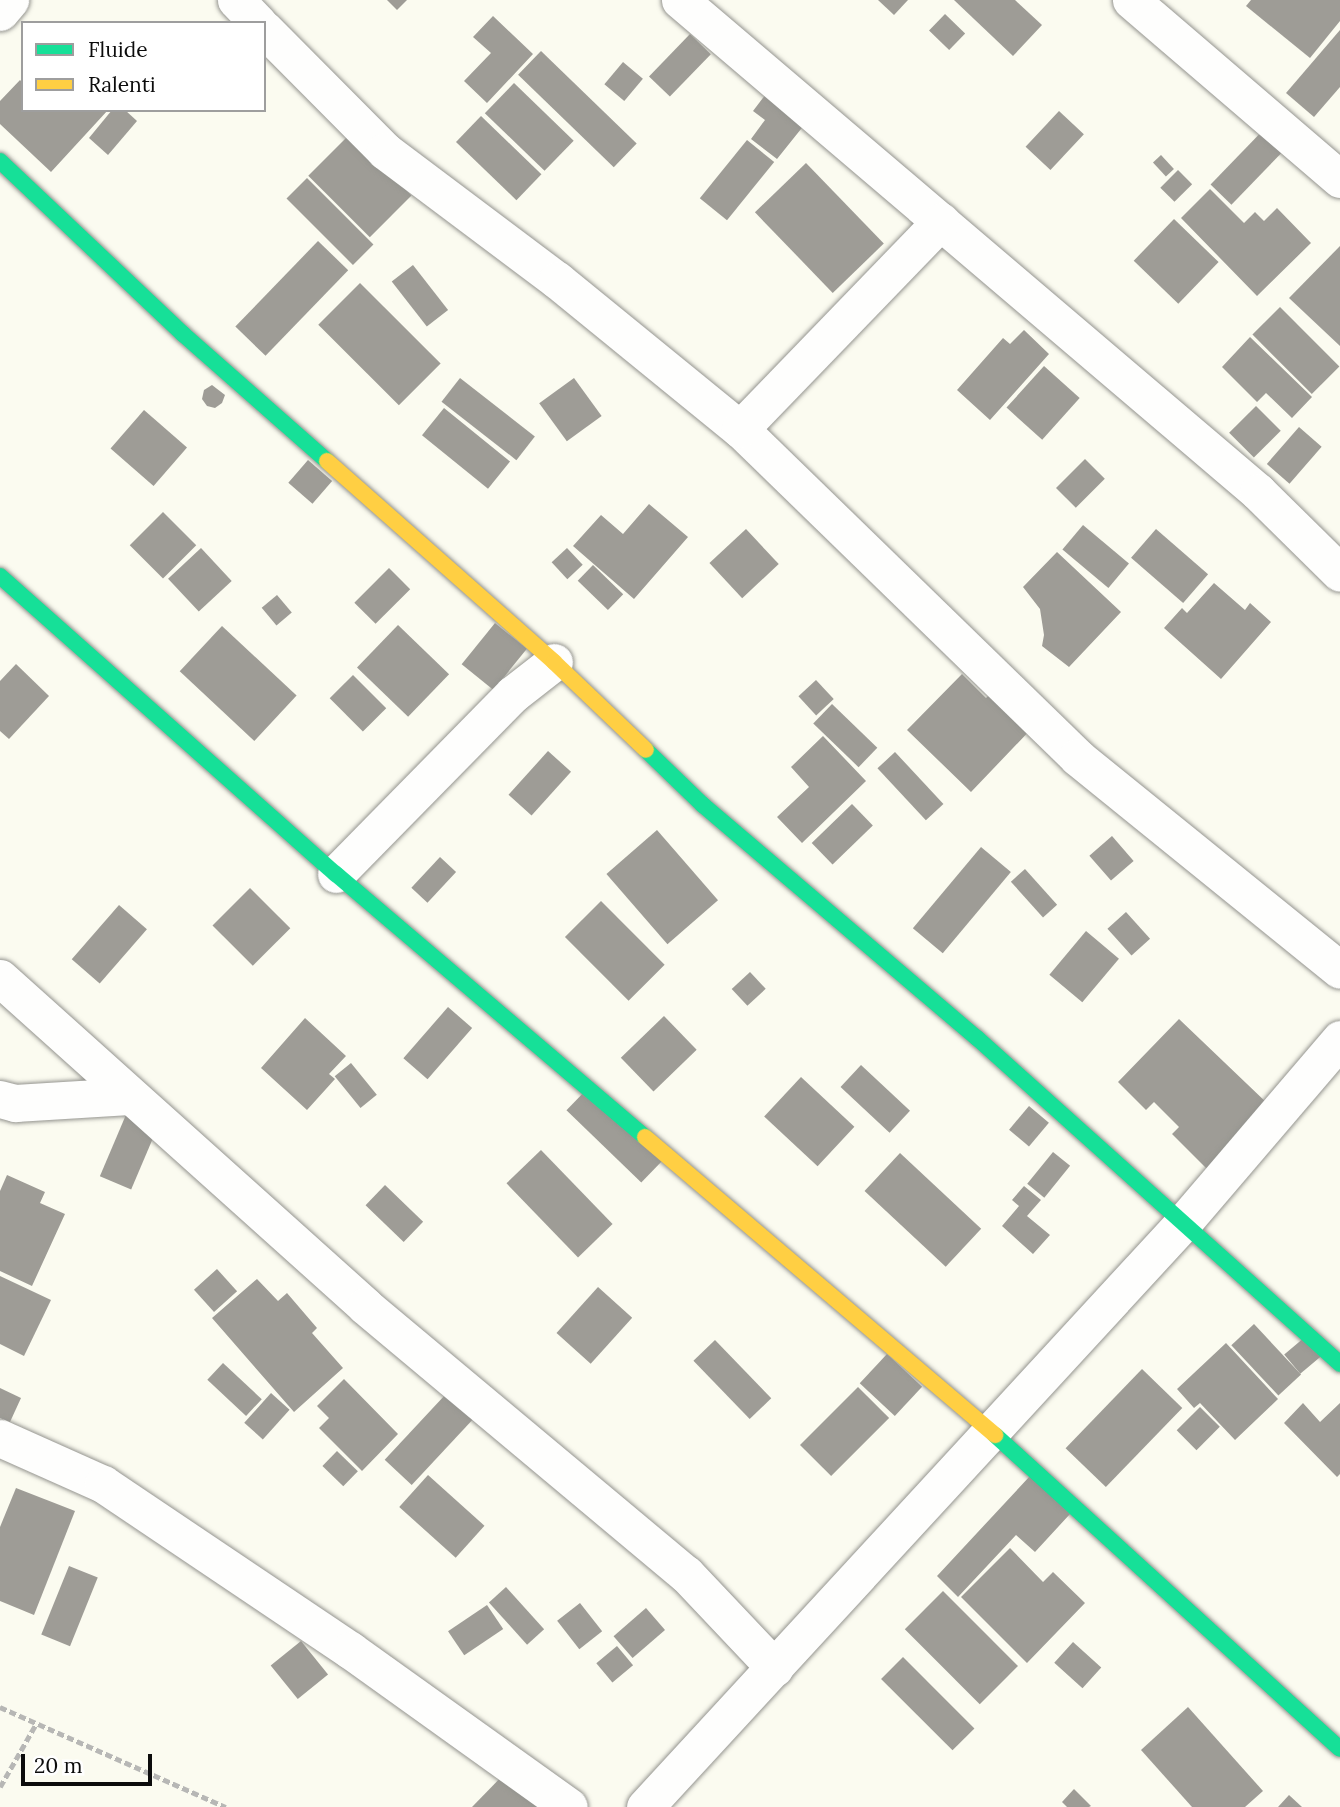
<!DOCTYPE html>
<style>
body{margin:0}
#map{position:relative;width:1340px;height:1807px;overflow:hidden;background:#fbfbf0;font-family:Lora,serif}
div>[style]{position:absolute}
[style*='--x']{left:calc(var(--x)*1px);top:calc(var(--y)*1px);width:calc(var(--w)*1px);rotate:calc(var(--a)*1deg)}
.building>*{inset:0;background:#9e9c96;transform-origin:0 0}
.path>*{height:4.5px;margin-top:-2.25px;transform-origin:0;background:repeating-linear-gradient(90deg,#b7b7b5 0 7px,transparent 0 10.5px)}
.roads{filter:drop-shadow(0 0 2px #94948f) drop-shadow(0 0 2px #94948f)}
.street>*{height:37px;margin:-18.5px;padding:0 18.5px;transform-origin:18.5px;border-radius:18.5px;background:#fefefd}
.fast>*{height:16px;margin:-8px;padding:0 8px;transform-origin:8px;border-radius:8px;background:#16e098}
.slow>*{height:16px;margin:-8px;padding:0 8px;transform-origin:8px;border-radius:8px;background:#ffcf43}
span{translate:-50% -50%;white-space:nowrap;text-align:center;line-height:1.15;-webkit-text-stroke:7px #fff;paint-order:stroke}
.legend{position:absolute;left:21px;top:21px;width:245px;height:91px;box-sizing:border-box;background:#fff;border:2px solid #9e9e9e;margin:0;padding:9px 12px;list-style:none;font-size:21px;color:#0c0c0c}
.legend li{display:flex;align-items:center;gap:14px;height:35px}
.legend b{width:35px;border:2px solid #9e9e9e}
.scale{position:absolute;left:21px;top:1754px;width:131px;height:32px;box-sizing:border-box;border:4px solid #0c0c0c;border-top:0;padding-left:9px;font-size:21px;line-height:24px;white-space:nowrap;color:#0c0c0c;-webkit-text-stroke:5px #fff;paint-order:stroke}
</style>
<div id="map">
<div class="building">
<div style="clip-path:polygon(387px 0,407px 0,397px 10px)"></div>
<div style="clip-path:polygon(878px 0,908px 0,894px 15px)"></div>
<div style="clip-path:polygon(954px 0,1015px 0,1042px 25px,1013px 56px)"></div>
<div style="clip-path:polygon(1251px 0,1340px 0,1340px 21px,1310px 58px,1246px 6px)"></div>
<div style="left:945px;top:14px;width:28px;height:23px;rotate:44deg"></div>
<div style="clip-path:polygon(493px 16px,533px 54px,487px 103px,464px 81px,491px 53px,473px 37px)"></div>
<div style="clip-path:polygon(1340px 30px,1340px 87px,1314px 117px,1286px 93px)"></div>
<div style="left:690px;top:34px;width:29px;height:59px;rotate:44deg"></div>
<div style="left:541px;top:51px;width:133px;height:33px;rotate:44deg"></div>
<div style="left:623px;top:62px;width:26px;height:29px;rotate:40deg"></div>
<div style="clip-path:polygon(20px 80px,23px 83px,23px 110px,108px 110px,51px 172px,0 124px,0 101px)"></div>
<div style="left:514px;top:83px;width:83px;height:42px;rotate:44deg"></div>
<div style="clip-path:polygon(766px 94px,805px 124px,777px 159px,751px 139px,765px 120px,753px 111px)"></div>
<div style="clip-path:polygon(112px 110px,125px 110px,137px 121px,108px 155px,89px 138px)"></div>
<div style="left:1059px;top:111px;width:34px;height:49px;rotate:43deg"></div>
<div style="left:481px;top:116px;width:84px;height:36px;rotate:44deg"></div>
<div style="left:1271px;top:122px;width:29px;height:87px;rotate:44deg"></div>
<div style="left:350px;top:134px;width:87px;height:59px;rotate:45deg"></div>
<div style="left:747px;top:140px;width:35px;height:75px;rotate:39deg"></div>
<div style="left:1161px;top:155px;width:19px;height:11px;rotate:47deg"></div>
<div style="left:806px;top:163px;width:112px;height:71px;rotate:46deg"></div>
<div style="left:1178px;top:170px;width:20px;height:25px;rotate:45deg"></div>
<div style="left:307px;top:178px;width:94px;height:29px;rotate:45deg"></div>
<div style="clip-path:polygon(1210px 189px,1244px 223px,1255px 212px,1264px 221px,1277px 208px,1311px 243px,1257px 296px,1181px 218px)"></div>
<div style="left:1174px;top:219px;width:62px;height:58px;rotate:44deg"></div>
<div style="left:318px;top:241px;width:42px;height:119px;rotate:44deg"></div>
<div style="clip-path:polygon(1340px 246px,1340px 346px,1289px 298px)"></div>
<div style="left:413px;top:265px;width:57px;height:27px;rotate:52deg"></div>
<div style="left:360px;top:283px;width:114px;height:59px;rotate:45deg"></div>
<div style="left:1280px;top:307px;width:84px;height:39px;rotate:45deg"></div>
<div style="clip-path:polygon(1024px 330px,1049px 354px,990px 420px,957px 390px,1003px 338px,1010px 344px)"></div>
<div style="clip-path:polygon(1250px 337px,1312px 397px,1292px 418px,1266px 393px,1257px 402px,1222px 367px)"></div>
<div style="left:1044px;top:366px;width:48px;height:56px;rotate:42deg"></div>
<div style="left:460px;top:378px;width:95px;height:30px;rotate:38deg"></div>
<div style="left:574px;top:378px;width:47px;height:43px;rotate:54deg"></div>
<div style="clip-path:polygon(212px 385px,225px 395px,222px 403px,215px 408px,207px 406px,202px 399px,204px 390px)"></div>
<div style="left:1256px;top:406px;width:35px;height:38px;rotate:45deg"></div>
<div style="left:444px;top:408px;width:85px;height:35px;rotate:39deg"></div>
<div style="left:144px;top:410px;width:57px;height:51px;rotate:41deg"></div>
<div style="left:1299px;top:427px;width:30px;height:49px;rotate:41deg"></div>
<div style="left:1085px;top:459px;width:28px;height:41px;rotate:45deg"></div>
<div style="left:308px;top:460px;width:32px;height:30px;rotate:41deg"></div>
<div style="clip-path:polygon(649px 504px,688px 537px,634px 599px,573px 546px,601px 515px,623px 534px)"></div>
<div style="left:163px;top:512px;width:47px;height:47px;rotate:45deg"></div>
<div style="left:1083px;top:525px;width:60px;height:32px;rotate:40deg"></div>
<div style="left:746px;top:529px;width:48px;height:50px;rotate:47deg"></div>
<div style="left:1156px;top:529px;width:69px;height:38px;rotate:41deg"></div>
<div style="left:201px;top:548px;width:45px;height:45px;rotate:47deg"></div>
<div style="left:567px;top:548px;width:23px;height:21px;rotate:47deg"></div>
<div style="clip-path:polygon(1057px 552px,1121px 612px,1069px 667px,1042px 646px,1044px 635px,1040px 609px,1023px 587px)"></div>
<div style="left:593px;top:565px;width:42px;height:22px;rotate:44deg"></div>
<div style="left:389px;top:568px;width:30px;height:49px;rotate:45deg"></div>
<div style="clip-path:polygon(1214px 583px,1245px 610px,1250px 603px,1271px 622px,1221px 679px,1164px 628px,1182px 608px,1187px 613px)"></div>
<div style="left:277px;top:595px;width:23px;height:20px;rotate:50deg"></div>
<div style="left:495px;top:623px;width:41px;height:53px;rotate:39deg"></div>
<div style="left:398px;top:625px;width:71px;height:59px;rotate:44deg"></div>
<div style="left:222px;top:626px;width:102px;height:62px;rotate:43deg"></div>
<div style="clip-path:polygon(16px 664px,49px 696px,9px 739px,0 731px,0 681px)"></div>
<div style="clip-path:polygon(962px 674px,986px 698px,997px 688px,1035px 725px,971px 792px,907px 730px)"></div>
<div style="left:353px;top:675px;width:47px;height:33px;rotate:45deg"></div>
<div style="left:816px;top:680px;width:26px;height:24px;rotate:47deg"></div>
<div style="left:832px;top:704px;width:63px;height:27px;rotate:44deg"></div>
<div style="clip-path:polygon(823px 736px,866px 781px,802px 843px,777px 817px,809px 787px,791px 767px)"></div>
<div style="left:548px;top:751px;width:31px;height:59px;rotate:42deg"></div>
<div style="left:895px;top:752px;width:71px;height:24px;rotate:47deg"></div>
<div style="left:852px;top:804px;width:30px;height:56px;rotate:46deg"></div>
<div style="left:657px;top:830px;width:93px;height:67px;rotate:49deg"></div>
<div style="left:1112px;top:836px;width:33px;height:30px;rotate:49deg"></div>
<div style="left:981px;top:847px;width:39px;height:106px;rotate:40deg"></div>
<div style="left:440px;top:857px;width:22px;height:42px;rotate:43deg"></div>
<div style="left:1025px;top:869px;width:48px;height:19px;rotate:48deg"></div>
<div style="left:250px;top:888px;width:57px;height:53px;rotate:45deg"></div>
<div style="left:601px;top:901px;width:90px;height:51px;rotate:45deg"></div>
<div style="left:119px;top:905px;width:37px;height:72px;rotate:41deg"></div>
<div style="left:1126px;top:912px;width:36px;height:25px;rotate:48deg"></div>
<div style="left:1086px;top:931px;width:43px;height:57px;rotate:40deg"></div>
<div style="left:750px;top:972px;width:23px;height:25px;rotate:47deg"></div>
<div style="left:448px;top:1007px;width:32px;height:68px;rotate:41deg"></div>
<div style="left:664px;top:1016px;width:47px;height:60px;rotate:46deg"></div>
<div style="clip-path:polygon(305px 1018px,346px 1056px,329px 1074px,335px 1079px,307px 1110px,261px 1068px)"></div>
<div style="clip-path:polygon(1179px 1019px,1269px 1105px,1207px 1169px,1172px 1134px,1179px 1127px,1154px 1102px,1146px 1110px,1118px 1082px)"></div>
<div style="left:351px;top:1063px;width:41px;height:21px;rotate:51deg"></div>
<div style="left:861px;top:1065px;width:67px;height:30px;rotate:43deg"></div>
<div style="left:801px;top:1077px;width:73px;height:54px;rotate:43deg"></div>
<div style="left:588px;top:1088px;width:104px;height:31px;rotate:44deg"></div>
<div style="left:1029px;top:1106px;width:26px;height:31px;rotate:40deg"></div>
<div style="left:128px;top:1110px;width:34px;height:72px;rotate:23deg"></div>
<div style="left:541px;top:1150px;width:103px;height:48px;rotate:46deg"></div>
<div style="left:1053px;top:1152px;width:22px;height:41px;rotate:39deg"></div>
<div style="left:900px;top:1153px;width:111px;height:52px;rotate:43deg"></div>
<div style="clip-path:polygon(7px 1175px,45px 1192px,40px 1203px,65px 1214px,32px 1286px,0 1271px,0 1191px)"></div>
<div style="left:385px;top:1185px;width:53px;height:28px;rotate:44deg"></div>
<div style="clip-path:polygon(1024px 1186px,1041px 1200px,1027px 1216px,1050px 1235px,1033px 1254px,1002px 1226px,1019px 1206px,1012px 1200px)"></div>
<div style="left:217px;top:1269px;width:30px;height:31px;rotate:48deg"></div>
<div style="clip-path:polygon(0 1276px,51px 1300px,24px 1356px,0 1344px)"></div>
<div style="clip-path:polygon(257px 1279px,278px 1301px,287px 1293px,317px 1328px,312px 1333px,343px 1368px,294px 1412px,212px 1318px)"></div>
<div style="left:598px;top:1287px;width:46px;height:62px;rotate:42deg"></div>
<div style="left:1254px;top:1324px;width:69px;height:31px;rotate:47deg"></div>
<div style="left:1311px;top:1332px;width:25px;height:35px;rotate:50deg"></div>
<div style="left:715px;top:1340px;width:81px;height:30px;rotate:46deg"></div>
<div style="clip-path:polygon(1226px 1343px,1278px 1399px,1235px 1440px,1200px 1403px,1194px 1408px,1177px 1389px)"></div>
<div style="left:887px;top:1354px;width:48px;height:40px;rotate:43deg"></div>
<div style="left:223px;top:1363px;width:53px;height:23px;rotate:43deg"></div>
<div style="left:1142px;top:1369px;width:56px;height:110px;rotate:44deg"></div>
<div style="clip-path:polygon(344px 1379px,398px 1434px,362px 1471px,319px 1428px,329px 1418px,317px 1406px)"></div>
<div style="left:459px;top:1380px;width:37px;height:109px;rotate:43deg"></div>
<div style="left:858px;top:1387px;width:44px;height:82px;rotate:45deg"></div>
<div style="clip-path:polygon(0 1388px,21px 1398px,10px 1422px,0 1418px)"></div>
<div style="left:271px;top:1393px;width:25px;height:40px;rotate:42deg"></div>
<div style="clip-path:polygon(1303px 1403px,1320px 1422px,1340px 1403px,1340px 1474px,1337px 1477px,1284px 1423px)"></div>
<div style="left:1200px;top:1407px;width:28px;height:33px;rotate:45deg"></div>
<div style="left:337px;top:1451px;width:29px;height:21px;rotate:44deg"></div>
<div style="left:428px;top:1475px;width:76px;height:43px;rotate:42deg"></div>
<div style="clip-path:polygon(1030px 1476px,1070px 1514px,1035px 1552px,1016px 1535px,958px 1597px,937px 1576px)"></div>
<div style="clip-path:polygon(16px 1488px,75px 1511px,34px 1615px,0 1601px,0 1527px)"></div>
<div style="clip-path:polygon(1010px 1548px,1043px 1582px,1053px 1572px,1085px 1603px,1027px 1663px,961px 1597px)"></div>
<div style="left:69px;top:1566px;width:31px;height:74px;rotate:22deg"></div>
<div style="left:506px;top:1587px;width:57px;height:23px;rotate:48deg"></div>
<div style="left:943px;top:1591px;width:106px;height:54px;rotate:45deg"></div>
<div style="left:580px;top:1603px;width:36px;height:29px;rotate:52deg"></div>
<div style="left:487px;top:1605px;width:29px;height:47px;rotate:56deg"></div>
<div style="left:646px;top:1608px;width:29px;height:43px;rotate:49deg"></div>
<div style="left:301px;top:1641px;width:43px;height:39px;rotate:51deg"></div>
<div style="left:1073px;top:1642px;width:38px;height:28px;rotate:42deg"></div>
<div style="left:617px;top:1646px;width:25px;height:27px;rotate:50deg"></div>
<div style="left:903px;top:1657px;width:101px;height:31px;rotate:45deg"></div>
<div style="clip-path:polygon(1188px 1707px,1263px 1791px,1245px 1807px,1192px 1807px,1141px 1750px)"></div>
<div style="clip-path:polygon(509px 1769px,547px 1807px,472px 1807px)"></div>
<div style="clip-path:polygon(1074px 1789px,1091px 1806px,1089px 1807px,1067px 1807px,1062px 1802px)"></div>
<div style="clip-path:polygon(1289px 1795px,1302px 1807px,1278px 1807px)"></div>
</div>
<div class="path">
<div style="--x:0;--y:1707;--w:247;--a:23.9"></div>
<div style="--x:0;--y:1787;--w:73;--a:-60.3"></div>
</div>
<div class="roads">
<div class="street">
<div style="--x:236;--y:0;--w:32;--a:46"></div>
<div style="--x:680;--y:0;--w:759;--a:40.4"></div>
<div style="--x:1258;--y:492;--w:115;--a:44.6"></div>
<div style="--x:1131;--y:0;--w:275;--a:40.6"></div>
<div style="--x:0;--y:12;--w:16;--a:-50"></div>
<div style="--x:264;--y:29;--w:172;--a:45.2"></div>
<div style="--x:385;--y:151;--w:215;--a:36.9"></div>
<div style="--x:557;--y:280;--w:236;--a:39.2"></div>
<div style="--x:740;--y:429;--w:470;--a:44.2"></div>
<div style="--x:1077;--y:757;--w:338;--a:39"></div>
<div style="--x:740;--y:429;--w:289;--a:-46"></div>
<div style="--x:336;--y:874;--w:252;--a:-45.5"></div>
<div style="--x:513;--y:694;--w:52;--a:-38"></div>
<div style="--x:0;--y:978;--w:491;--a:41.9"></div>
<div style="--x:365;--y:1306;--w:418;--a:39.9"></div>
<div style="--x:686;--y:1574;--w:129;--a:46.6"></div>
<div style="--x:0;--y:1099;--w:16;--a:15"></div>
<div style="--x:15;--y:1103;--w:114;--a:-3.5"></div>
<div style="--x:0;--y:1438;--w:113;--a:24.1"></div>
<div style="--x:103;--y:1484;--w:298;--a:33.9"></div>
<div style="--x:350;--y:1650;--w:269;--a:35.6"></div>
<div style="--x:645;--y:1807;--w:794;--a:-47.35"></div>
<div style="--x:1183;--y:1223;--w:242;--a:-49.5"></div>
</div>
<div class="fast">
<div style="--x:0;--y:161;--w:252;--a:43.4"></div>
<div style="--x:183;--y:334;--w:192;--a:41.4"></div>
<div style="--x:0;--y:576;--w:449;--a:41.6"></div>
<div style="--x:336;--y:874;--w:406;--a:40.4"></div>
<div style="--x:646;--y:750;--w:79;--a:44"></div>
<div style="--x:703;--y:805;--w:360;--a:40.4"></div>
<div style="--x:977;--y:1038;--w:488;--a:41.9"></div>
<div style="--x:995;--y:1435;--w:466;--a:42.3"></div>
</div>
<div class="slow">
<div style="--x:327;--y:461;--w:303;--a:41.5"></div>
<div style="--x:554;--y:662;--w:127;--a:43.7"></div>
<div style="--x:645;--y:1137;--w:460;--a:40.4"></div>
</div>
</div>
<ul class="legend">
<li><b style="height:9px;background:#16e098"></b>Fluide</li>
<li><b style="height:9px;background:#ffcf43"></b>Ralenti</li>
</ul>
<div class="scale">20 m</div>
</div>
